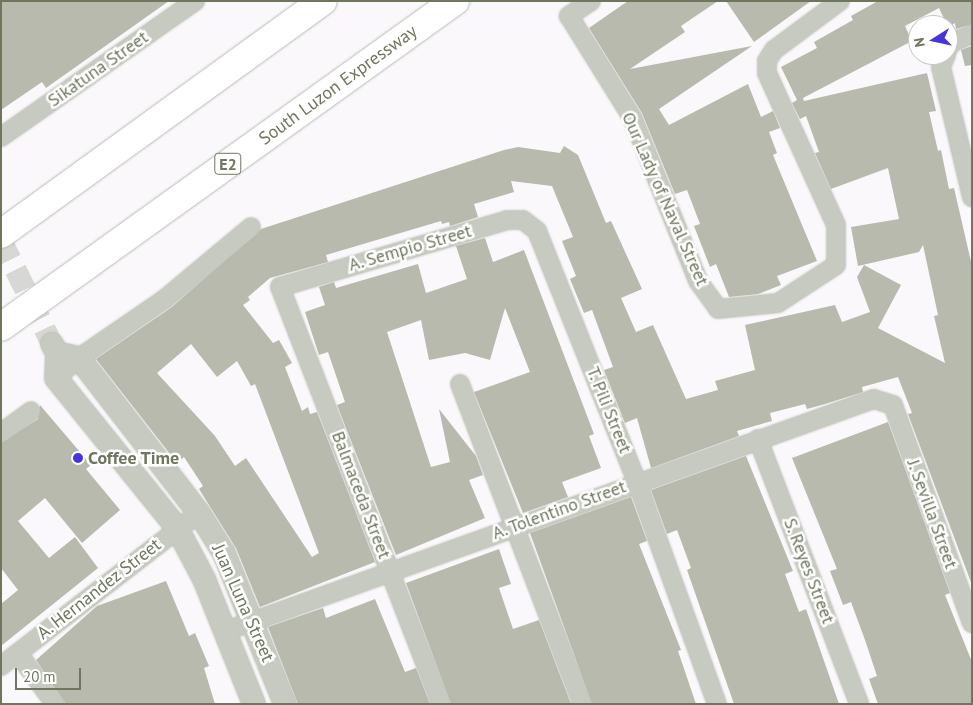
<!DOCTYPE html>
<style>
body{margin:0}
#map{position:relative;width:973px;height:705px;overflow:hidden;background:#faf8fa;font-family:"PT Sans",sans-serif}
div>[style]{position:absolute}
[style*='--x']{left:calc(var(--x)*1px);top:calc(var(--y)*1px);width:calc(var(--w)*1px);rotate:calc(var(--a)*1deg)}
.building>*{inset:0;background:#b7baad}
.tertiary-tunnel>*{height:22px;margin-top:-11px;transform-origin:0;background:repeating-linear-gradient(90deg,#d7d8d3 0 22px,transparent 0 33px)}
.roads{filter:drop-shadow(0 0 1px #b8bbb3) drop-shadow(0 0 1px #b8bbb3)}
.minor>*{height:18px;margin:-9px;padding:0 9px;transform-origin:9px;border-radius:9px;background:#c7cac1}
.tertiary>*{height:22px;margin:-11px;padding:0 11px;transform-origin:11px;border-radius:11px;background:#c7cac1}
.motorway>*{height:28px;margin:-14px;padding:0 14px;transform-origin:14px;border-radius:14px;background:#fff}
.dots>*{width:14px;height:14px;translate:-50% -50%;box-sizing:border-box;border:2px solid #fff;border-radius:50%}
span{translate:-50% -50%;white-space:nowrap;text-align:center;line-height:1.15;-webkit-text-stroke:5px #fff;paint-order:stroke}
.shield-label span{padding:1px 4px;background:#fff;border:1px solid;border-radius:4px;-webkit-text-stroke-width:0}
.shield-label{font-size:16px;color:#6e765d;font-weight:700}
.street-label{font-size:18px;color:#6e765d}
.poi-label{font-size:18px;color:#6e765d;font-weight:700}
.left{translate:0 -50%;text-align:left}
.frame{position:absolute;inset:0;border:2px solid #6e765d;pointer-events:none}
.north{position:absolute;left:908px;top:15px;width:50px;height:50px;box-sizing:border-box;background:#fff;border:1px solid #c5c8be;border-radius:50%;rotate:260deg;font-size:14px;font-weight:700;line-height:20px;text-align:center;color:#6e765d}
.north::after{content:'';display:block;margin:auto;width:18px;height:22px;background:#4734dd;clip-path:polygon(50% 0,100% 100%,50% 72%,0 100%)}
.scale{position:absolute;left:15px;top:668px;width:66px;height:22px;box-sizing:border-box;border:2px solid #6e765d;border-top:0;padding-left:6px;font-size:15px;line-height:18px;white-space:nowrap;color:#6e765d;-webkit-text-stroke:4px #fff;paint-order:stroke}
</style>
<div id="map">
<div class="building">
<div style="clip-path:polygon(1px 1px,169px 1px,46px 88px,42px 82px,1px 110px)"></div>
<div style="clip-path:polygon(628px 1px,718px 1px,681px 26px,685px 32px,630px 69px,752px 46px,659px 109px,669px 125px,748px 84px,761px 117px,773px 111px,780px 128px,769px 132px,777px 153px,773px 155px,817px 261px,777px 276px,781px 285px,758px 294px,729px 297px,716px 264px,710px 267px,694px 226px,700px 224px,687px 190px,675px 194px,642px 113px,589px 28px)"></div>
<div style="clip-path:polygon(726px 1px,811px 1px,754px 42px)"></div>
<div style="clip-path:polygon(evenodd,878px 1px,972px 1px,972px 24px,956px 29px,955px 23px,948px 27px,939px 8px,905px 26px,912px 41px,803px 98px,804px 101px,927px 73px,936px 111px,929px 112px,938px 151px,941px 150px,949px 189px,954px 188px,972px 266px,972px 585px,908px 414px,912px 413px,898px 377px,862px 387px,863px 392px,825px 404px,807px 409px,805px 404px,770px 413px,772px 421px,737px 431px,739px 436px,651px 468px,637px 418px,625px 423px,604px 370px,613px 367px,592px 310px,584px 313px,570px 279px,576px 276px,562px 241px,573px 237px,552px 186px,511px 181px,514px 192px,474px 204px,478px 217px,450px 226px,449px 222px,442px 224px,441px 221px,326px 255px,328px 262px,270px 278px,248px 297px,250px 300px,243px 305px,273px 343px,279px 340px,292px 363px,285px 367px,302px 411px,308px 407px,310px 414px,317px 412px,375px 562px,260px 607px,236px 548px,199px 489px,203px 486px,184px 457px,177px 463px,96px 359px,172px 307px,261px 229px,504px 150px,518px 147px,560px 153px,564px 146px,578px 155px,606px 223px,611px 221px,642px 289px,621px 298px,636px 332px,653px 325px,686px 399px,718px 390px,715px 381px,755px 370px,745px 325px,835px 305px,842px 322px,870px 312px,857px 277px,864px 265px,901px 285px,878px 328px,945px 363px,934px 316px,938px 315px,923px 245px,919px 252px,858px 266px,851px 227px,899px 219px,888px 168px,831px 189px,815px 153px,819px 152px,806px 116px,800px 119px,792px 103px,797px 100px,781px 67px,817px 48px,814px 42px,853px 20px,851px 16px,878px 1px,191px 344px,217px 377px,237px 361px,251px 386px,255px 384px,319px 553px,312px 557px,246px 458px,235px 466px,215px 436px,157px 373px,191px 344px)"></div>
<div style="clip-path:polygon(972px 46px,972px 65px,965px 66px,961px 50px)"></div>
<div style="clip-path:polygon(485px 238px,493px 262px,524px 250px,594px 434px,589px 436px,601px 468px,562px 482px,568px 497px,523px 513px,474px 392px,530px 372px,505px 308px,490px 360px,465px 353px,429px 360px,421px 320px,387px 332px,431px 467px,450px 462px,439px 409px,476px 456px,483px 475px,469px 480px,485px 518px,396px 555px,337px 405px,345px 402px,328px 352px,319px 355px,305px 312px,325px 305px,319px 287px,334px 282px,336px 288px,418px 264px,426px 293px,467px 279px,456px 246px)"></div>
<div style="clip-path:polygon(40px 405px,91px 465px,86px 469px,120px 510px,82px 543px,45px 498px,18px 521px,49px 558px,75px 537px,98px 568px,1px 646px,1px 604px,18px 590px,1px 568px,1px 443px,38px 419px)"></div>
<div style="clip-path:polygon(888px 422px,950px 593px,945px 595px,972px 662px,972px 704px,878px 704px,869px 679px,877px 676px,865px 640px,851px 602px,843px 605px,830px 571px,837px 569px,792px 458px)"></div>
<div style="clip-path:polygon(746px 456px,793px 571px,785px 574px,799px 612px,806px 609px,839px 704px,734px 704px,687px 570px,691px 568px,677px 530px,667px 534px,651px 490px)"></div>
<div style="clip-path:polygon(631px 497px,647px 541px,639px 544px,681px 650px,678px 651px,696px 704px,592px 704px,530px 533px)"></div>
<div style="clip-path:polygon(499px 549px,511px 584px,499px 588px,513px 629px,539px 620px,571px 704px,451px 704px,406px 583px)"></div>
<div style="clip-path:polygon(166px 581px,189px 636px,195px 633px,209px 666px,204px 668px,215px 704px,66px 704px,36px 660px,97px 606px)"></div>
<div style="clip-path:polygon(375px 599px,405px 672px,416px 668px,430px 704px,298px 704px,268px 627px,323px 608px,326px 618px)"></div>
</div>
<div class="tertiary-tunnel">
<div style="--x:1;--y:240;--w:116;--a:63.9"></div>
</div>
<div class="roads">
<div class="minor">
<div style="--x:591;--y:1;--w:27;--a:146"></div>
<div style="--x:569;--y:16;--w:121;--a:58.1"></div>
<div style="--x:633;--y:119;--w:175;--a:68.1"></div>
<div style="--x:698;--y:281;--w:34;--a:54"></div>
<div style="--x:718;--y:309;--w:60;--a:-5.7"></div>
<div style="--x:778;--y:303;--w:69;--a:-33.2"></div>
<div style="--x:836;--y:265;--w:40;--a:-90"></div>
<div style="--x:836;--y:225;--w:167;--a:-114.4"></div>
<div style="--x:767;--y:73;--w:12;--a:-90"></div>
<div style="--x:767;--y:61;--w:13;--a:-58"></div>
<div style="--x:774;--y:50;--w:82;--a:-36.6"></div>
<div style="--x:948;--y:49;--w:7;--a:-63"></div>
<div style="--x:951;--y:43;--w:23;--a:-23"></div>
<div style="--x:946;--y:55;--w:13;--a:113"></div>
<div style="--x:941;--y:67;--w:134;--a:76.6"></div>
<div style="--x:1;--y:137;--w:237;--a:-35"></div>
<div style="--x:56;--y:378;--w:30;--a:-41"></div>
<div style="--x:79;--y:358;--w:104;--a:-34.5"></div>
<div style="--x:165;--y:299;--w:112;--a:-39.9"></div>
<div style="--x:460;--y:384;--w:342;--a:69.1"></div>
<div style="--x:1;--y:433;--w:37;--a:-36"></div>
<div style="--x:758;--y:439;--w:284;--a:69.1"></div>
<div style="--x:226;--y:631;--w:688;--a:-19.7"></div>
<div style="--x:874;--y:399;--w:20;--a:18"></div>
<div style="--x:893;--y:405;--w:232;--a:70.1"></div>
<div style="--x:18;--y:653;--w:63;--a:54"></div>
<div style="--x:1;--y:666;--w:250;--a:-37.7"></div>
<div style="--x:441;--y:704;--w:447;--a:-111.1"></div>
<div style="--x:280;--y:287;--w:237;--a:-16.4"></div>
<div style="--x:507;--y:220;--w:16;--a:0"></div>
<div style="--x:523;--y:220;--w:18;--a:38"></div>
<div style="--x:537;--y:231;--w:270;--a:68.3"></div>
<div style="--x:637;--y:482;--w:236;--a:70.2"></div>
</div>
<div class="tertiary">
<div style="--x:52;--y:344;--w:10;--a:61"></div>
<div style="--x:57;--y:353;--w:25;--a:92"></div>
<div style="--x:56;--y:378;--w:193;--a:51.1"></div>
<div style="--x:177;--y:528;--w:58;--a:62.1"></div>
<div style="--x:204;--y:579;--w:135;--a:68.2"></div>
<div style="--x:57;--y:353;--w:23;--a:13"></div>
<div style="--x:79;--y:358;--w:196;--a:52.3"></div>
<div style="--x:199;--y:513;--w:47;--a:58"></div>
<div style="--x:224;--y:553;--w:163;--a:68"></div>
</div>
<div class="motorway">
<div style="--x:1;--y:234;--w:397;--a:-35.9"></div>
<div style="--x:1;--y:327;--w:559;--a:-35.68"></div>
</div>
</div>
<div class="dots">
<div style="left:78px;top:458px;background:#4734dd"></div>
</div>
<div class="shield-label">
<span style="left:228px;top:164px">E2</span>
</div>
<div class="street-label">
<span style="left:98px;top:69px;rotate:-35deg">Sikatuna Street</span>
<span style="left:338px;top:85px;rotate:-36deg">South Luzon Expressway</span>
<span style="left:665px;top:199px;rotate:66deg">Our Lady of Naval Street</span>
<span style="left:410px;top:248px;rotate:-16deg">A. Sempio Street</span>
<span style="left:609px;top:410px;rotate:68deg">T. Pili Street</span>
<span style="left:361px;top:495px;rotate:69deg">Balmaceda Street</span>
<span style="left:559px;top:510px;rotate:-20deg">A. Tolentino Street</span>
<span style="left:932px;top:514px;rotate:70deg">J. Sevilla Street</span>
<span style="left:809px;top:571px;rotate:69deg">S. Reyes Street</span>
<span style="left:99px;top:589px;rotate:-38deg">A. Hernandez Street</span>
<span style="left:243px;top:603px;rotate:66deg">Juan Luna Street</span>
</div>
<div class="poi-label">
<span class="left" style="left:88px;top:458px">Coffee Time</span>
</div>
<div class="frame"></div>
<div class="north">N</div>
<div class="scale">20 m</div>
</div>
